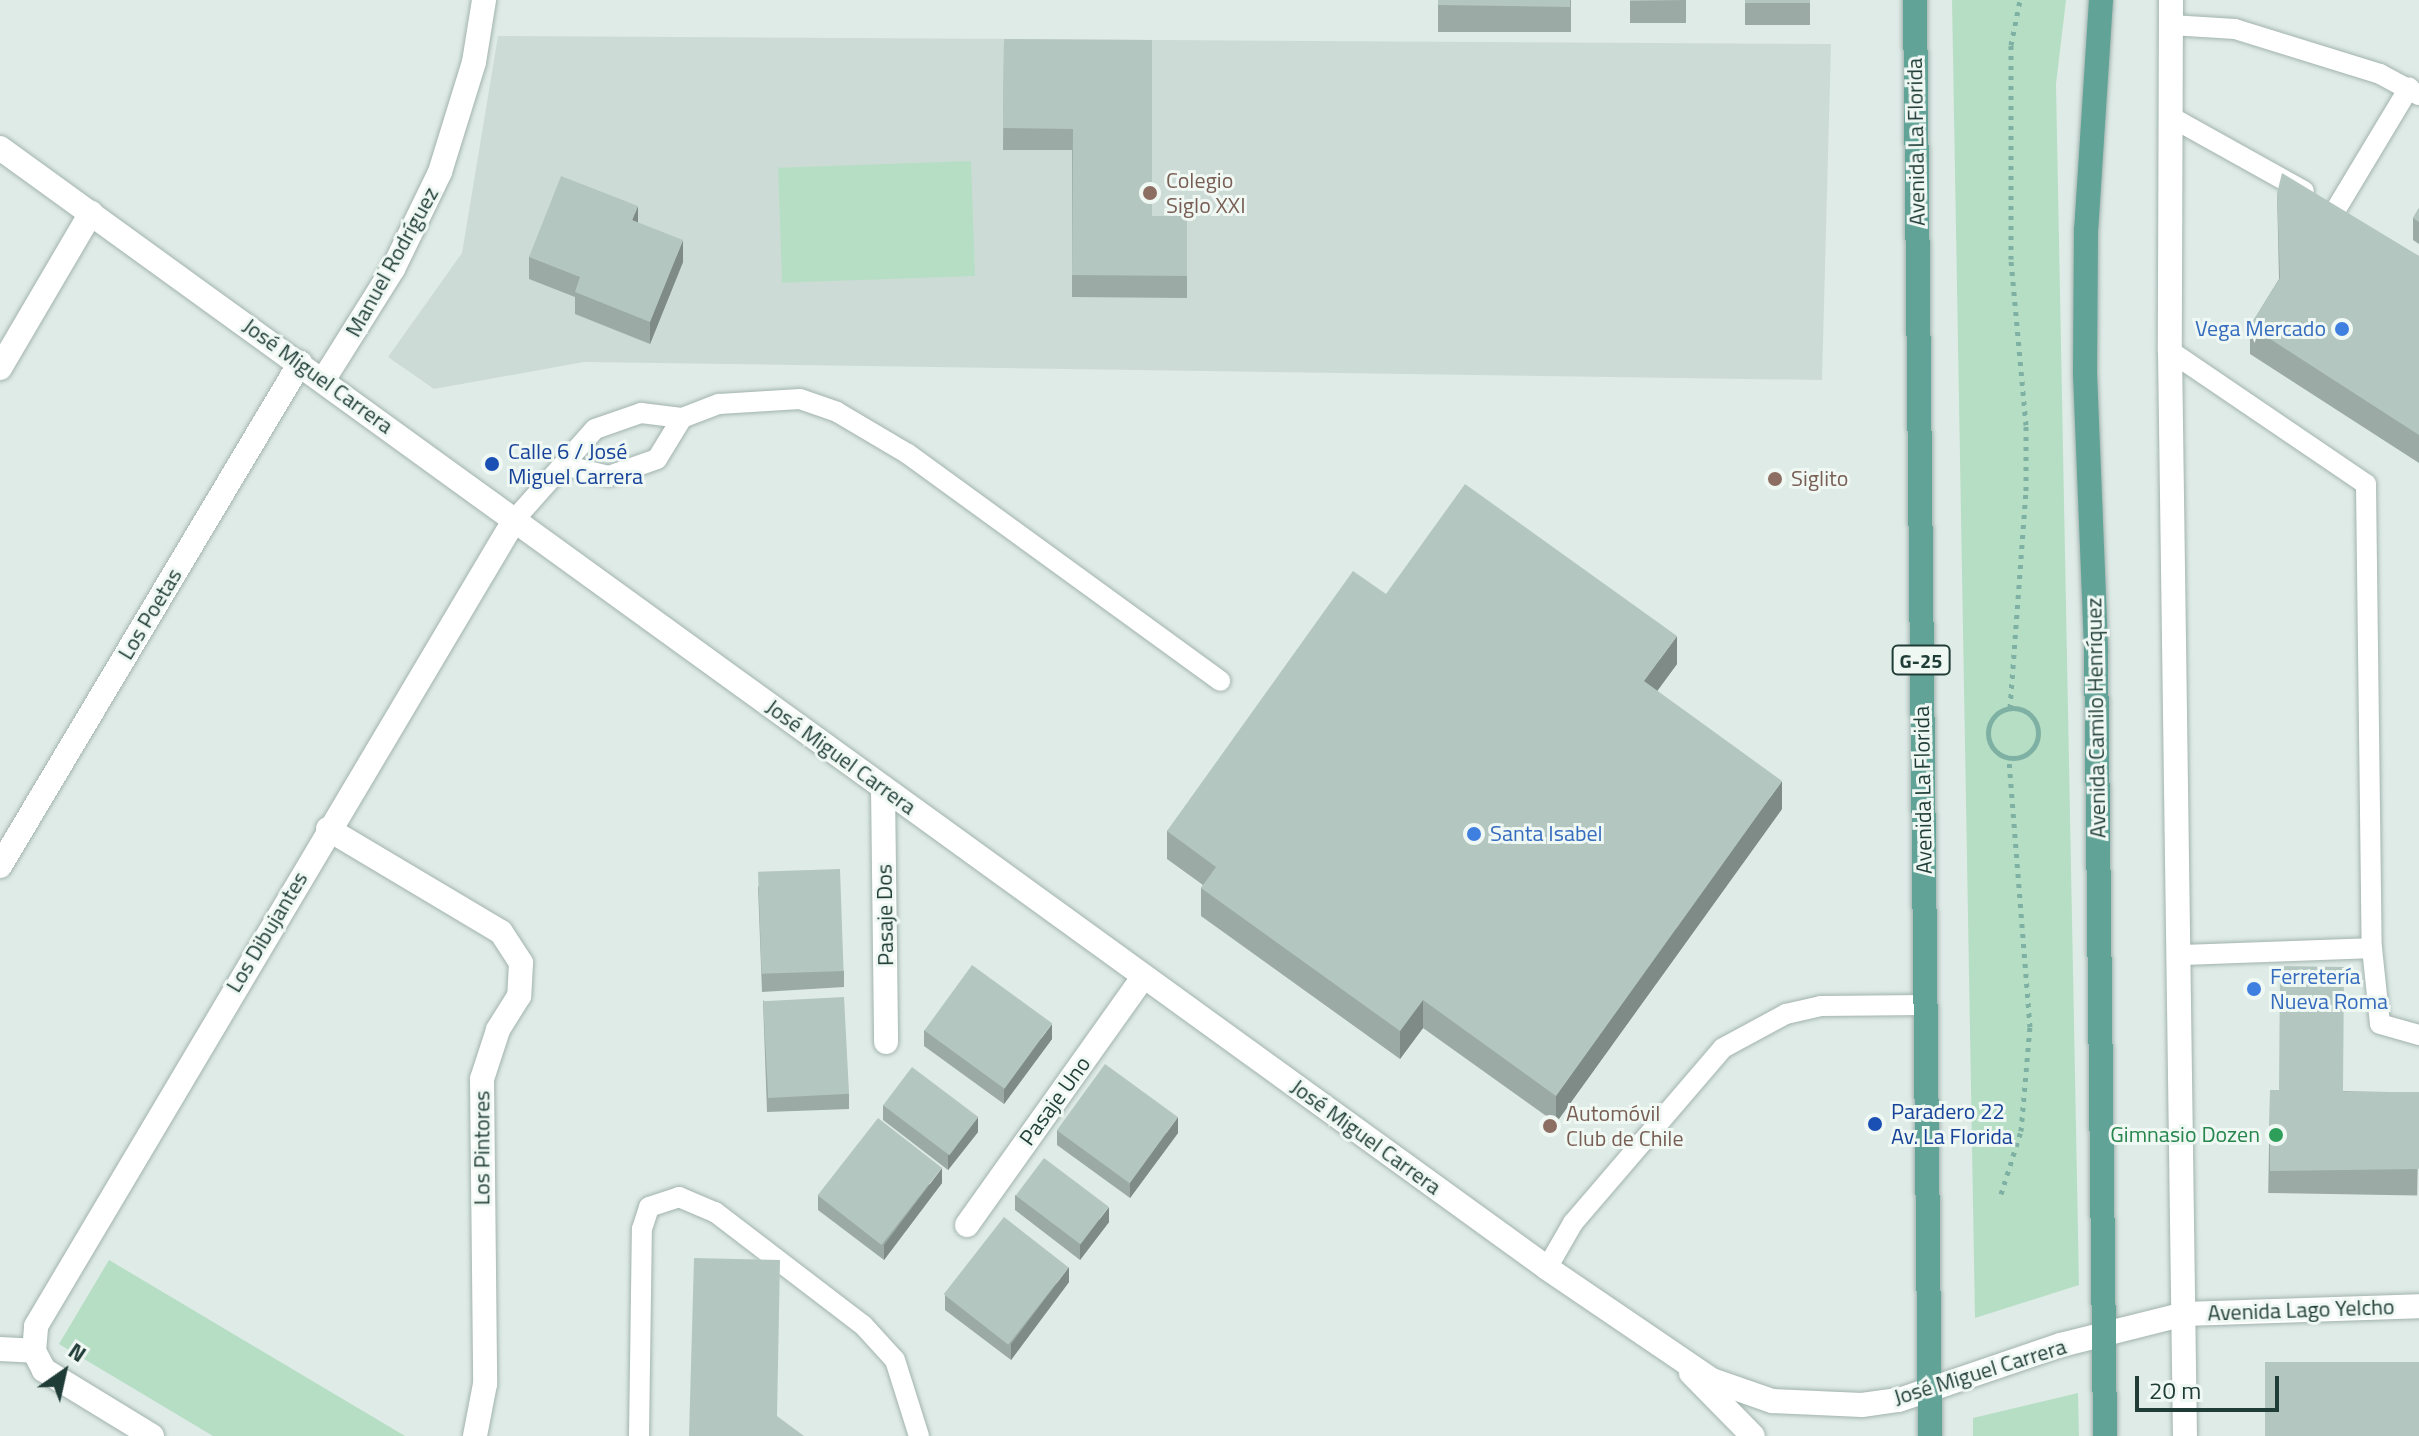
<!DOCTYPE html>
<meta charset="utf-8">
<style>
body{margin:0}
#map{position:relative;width:2419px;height:1436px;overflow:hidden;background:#dfebe7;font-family:"Titillium Web",sans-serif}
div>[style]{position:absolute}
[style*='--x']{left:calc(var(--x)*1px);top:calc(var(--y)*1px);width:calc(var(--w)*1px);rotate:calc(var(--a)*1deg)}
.built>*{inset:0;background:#cddbd6}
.green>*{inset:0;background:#b6dec4;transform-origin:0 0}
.path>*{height:5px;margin-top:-2.5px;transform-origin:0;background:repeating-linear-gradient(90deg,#7eb1a4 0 4px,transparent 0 10px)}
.path>.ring{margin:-2.5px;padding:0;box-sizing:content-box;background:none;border:5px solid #7eb1a4;border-radius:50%}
.roads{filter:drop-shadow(0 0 2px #a2b3ae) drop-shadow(0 0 2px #a2b3ae)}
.lane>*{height:20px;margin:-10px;padding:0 10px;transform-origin:10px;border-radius:10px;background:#fff}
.street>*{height:24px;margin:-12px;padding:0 12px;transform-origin:12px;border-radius:12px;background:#fff}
.secondary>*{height:24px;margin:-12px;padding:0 12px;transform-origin:12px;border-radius:12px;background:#fff}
.primary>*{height:24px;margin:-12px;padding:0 12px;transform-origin:12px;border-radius:12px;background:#61a397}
.wall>*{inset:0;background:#9baaa5;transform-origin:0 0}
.shaded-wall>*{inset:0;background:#7e8b86}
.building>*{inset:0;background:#b4c6c0;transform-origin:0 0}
.dots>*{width:22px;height:22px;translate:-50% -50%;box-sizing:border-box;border:4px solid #f0f8f4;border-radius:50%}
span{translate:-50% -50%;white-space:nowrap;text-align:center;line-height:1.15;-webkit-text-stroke:6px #f0f8f4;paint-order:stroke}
.shield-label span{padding:2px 6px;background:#f0f8f4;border:2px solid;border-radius:6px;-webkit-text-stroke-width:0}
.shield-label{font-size:20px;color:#1f3c36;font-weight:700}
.street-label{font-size:22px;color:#1f3c36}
.education-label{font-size:22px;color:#785e54}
.left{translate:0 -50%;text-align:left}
.shop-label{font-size:22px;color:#366cbe}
.right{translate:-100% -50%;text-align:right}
.transit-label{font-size:22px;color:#164399}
.leisure-label{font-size:22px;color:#27864d}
.north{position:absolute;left:24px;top:1332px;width:80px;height:80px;-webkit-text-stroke:6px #f0f8f4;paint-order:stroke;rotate:34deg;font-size:22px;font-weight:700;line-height:32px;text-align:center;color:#1f3c36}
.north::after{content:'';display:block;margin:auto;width:28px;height:36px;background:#1f3c36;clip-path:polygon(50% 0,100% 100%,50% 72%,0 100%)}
.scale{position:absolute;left:2135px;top:1376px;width:144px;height:36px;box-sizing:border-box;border:4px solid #1f3c36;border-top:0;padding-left:10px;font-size:24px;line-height:28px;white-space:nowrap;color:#1f3c36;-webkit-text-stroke:6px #f0f8f4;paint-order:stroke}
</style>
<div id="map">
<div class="built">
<div style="clip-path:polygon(498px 36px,1831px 44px,1822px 380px,584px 362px,434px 389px,388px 357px,462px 253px)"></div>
</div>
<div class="green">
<div style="clip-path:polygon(1952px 0,2066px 0,2056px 84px,2079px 1285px,1975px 1318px)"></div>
<div style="left:971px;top:161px;width:115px;height:193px;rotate:88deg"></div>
<div style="clip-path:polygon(109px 1260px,405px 1436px,213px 1436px,59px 1344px)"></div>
<div style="clip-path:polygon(2078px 1393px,2079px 1436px,1973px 1436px,1973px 1418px)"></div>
</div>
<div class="path">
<div style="--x:2010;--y:708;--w:218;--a:-85.8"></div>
<div style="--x:2026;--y:491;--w:66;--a:-90"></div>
<div style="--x:2026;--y:425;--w:167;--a:-95.2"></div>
<div style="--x:2011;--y:259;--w:214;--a:-90"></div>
<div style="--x:2011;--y:45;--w:46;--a:-78.7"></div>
<div class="ring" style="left:1988px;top:708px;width:45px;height:45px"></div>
<div style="--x:2001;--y:1194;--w:66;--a:-72.4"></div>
<div style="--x:2021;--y:1131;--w:104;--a:-85.1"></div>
<div style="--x:2030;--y:1027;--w:270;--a:-94.5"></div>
</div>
<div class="roads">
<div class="lane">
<div style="--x:2171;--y:25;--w:64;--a:3.6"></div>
<div style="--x:2235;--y:29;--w:152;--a:17.2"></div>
<div style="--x:2380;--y:74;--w:44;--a:28.3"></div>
<div style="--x:2171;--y:117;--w:152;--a:29.1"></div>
<div style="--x:2335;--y:211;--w:144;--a:-59"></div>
<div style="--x:2170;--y:351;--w:237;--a:34.2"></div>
<div style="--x:2366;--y:484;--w:464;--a:89.3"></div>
<div style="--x:2372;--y:948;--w:193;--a:177.9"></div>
<div style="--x:567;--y:466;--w:43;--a:13.4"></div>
<div style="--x:609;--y:476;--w:51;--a:-19.5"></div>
<div style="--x:657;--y:459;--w:48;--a:-58.6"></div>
<div style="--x:515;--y:519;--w:120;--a:-48.4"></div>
<div style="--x:595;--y:429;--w:49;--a:-19.2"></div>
<div style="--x:641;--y:413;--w:41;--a:7"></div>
<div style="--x:682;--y:418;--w:40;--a:-21"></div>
<div style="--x:719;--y:404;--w:81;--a:-3.5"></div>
<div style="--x:800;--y:399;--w:39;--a:19"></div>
<div style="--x:837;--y:412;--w:82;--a:30.6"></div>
<div style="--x:908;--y:454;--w:386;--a:36"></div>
<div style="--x:2372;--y:948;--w:76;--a:84"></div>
<div style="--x:2380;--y:1024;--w:41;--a:15.8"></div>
<div style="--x:1547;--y:1268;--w:52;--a:-60"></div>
<div style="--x:1573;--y:1223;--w:230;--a:-49.4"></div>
<div style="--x:1723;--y:1048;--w:72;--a:-28.4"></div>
<div style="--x:1786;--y:1014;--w:36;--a:-13"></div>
<div style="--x:1821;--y:1006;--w:104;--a:-0.6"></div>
<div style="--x:639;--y:1436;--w:207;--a:-89.2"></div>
<div style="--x:642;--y:1229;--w:23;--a:-72"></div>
<div style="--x:649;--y:1207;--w:32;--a:-18"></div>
<div style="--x:679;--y:1197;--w:39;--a:23"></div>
<div style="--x:715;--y:1212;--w:186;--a:37.4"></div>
<div style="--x:863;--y:1325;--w:47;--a:47.6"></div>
<div style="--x:895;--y:1360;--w:80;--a:72.5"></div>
</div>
<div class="street">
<div style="--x:0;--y:368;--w:180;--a:-59.6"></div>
<div style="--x:324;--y:379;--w:130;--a:-57.9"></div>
<div style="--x:393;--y:269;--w:108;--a:-64.1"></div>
<div style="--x:440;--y:172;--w:115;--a:-72.8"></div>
<div style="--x:474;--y:62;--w:63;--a:-80.8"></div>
<div style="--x:883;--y:788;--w:254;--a:89.3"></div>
<div style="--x:328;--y:829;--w:201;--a:30.8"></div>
<div style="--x:501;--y:932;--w:37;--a:57"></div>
<div style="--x:521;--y:963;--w:33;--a:93"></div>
<div style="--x:519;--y:996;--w:40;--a:122"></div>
<div style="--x:498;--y:1030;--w:52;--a:108.1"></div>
<div style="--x:482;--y:1079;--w:305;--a:89.4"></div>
<div style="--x:485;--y:1384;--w:53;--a:100.9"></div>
<div style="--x:0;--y:866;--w:586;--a:-59.19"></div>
<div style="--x:967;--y:1225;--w:305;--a:-54.6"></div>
<div style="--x:0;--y:1349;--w:34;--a:3"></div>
<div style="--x:152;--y:1436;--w:127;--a:-148.6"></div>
<div style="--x:44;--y:1370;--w:21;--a:-118"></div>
<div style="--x:34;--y:1351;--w:25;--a:-85"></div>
<div style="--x:36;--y:1326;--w:938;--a:-59.31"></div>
</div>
<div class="secondary">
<div style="--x:2171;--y:0;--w:351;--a:90.2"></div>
<div style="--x:2170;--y:351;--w:1085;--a:89.21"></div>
<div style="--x:0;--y:148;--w:1910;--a:35.9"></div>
<div style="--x:1547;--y:1268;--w:199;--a:34.2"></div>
<div style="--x:1712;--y:1380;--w:64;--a:19.3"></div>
<div style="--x:1772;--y:1401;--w:90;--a:2.5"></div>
<div style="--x:1862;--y:1405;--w:37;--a:-8"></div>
<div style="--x:1899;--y:1400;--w:171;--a:-18.8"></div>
<div style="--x:2061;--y:1345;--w:127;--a:-14.1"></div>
<div style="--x:2184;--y:1314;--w:235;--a:-1.9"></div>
<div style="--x:1691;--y:1373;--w:88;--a:45.5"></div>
</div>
<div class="primary">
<div style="--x:1915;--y:0;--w:1436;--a:89.4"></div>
<div style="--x:2101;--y:0;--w:230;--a:93.7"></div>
<div style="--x:2086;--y:230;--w:143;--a:90.4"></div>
<div style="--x:2085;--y:373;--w:279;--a:87.7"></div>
<div style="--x:2096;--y:652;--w:784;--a:89.34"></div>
</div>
</div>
<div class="wall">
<div style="left:1438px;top:0;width:133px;height:32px"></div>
<div style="left:1630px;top:0;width:56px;height:23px"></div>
<div style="left:1745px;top:0;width:65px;height:25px"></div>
<div style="clip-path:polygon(1004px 39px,1152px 216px,1187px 216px,1187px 298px,1072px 297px,1072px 150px,1003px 150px)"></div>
<div style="clip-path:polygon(2277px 193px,2419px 256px,2419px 463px,2250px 354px,2250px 326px,2279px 279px)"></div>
<div style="clip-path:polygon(2419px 208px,2419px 244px,2413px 240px,2413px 218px)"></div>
<div style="clip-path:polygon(638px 223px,683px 262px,650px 344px,575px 314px,575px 297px,529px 279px,529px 257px)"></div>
<div style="clip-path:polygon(1386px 594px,1677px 664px,1657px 691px,1782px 809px,1556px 1123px,1423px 1028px,1400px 1059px,1201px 916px,1201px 888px,1203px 885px,1167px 859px,1167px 831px)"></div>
<div style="clip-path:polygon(758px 886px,844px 971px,844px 987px,762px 992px)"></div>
<div style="clip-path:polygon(763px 1000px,849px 1094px,849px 1109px,767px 1112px)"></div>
<div style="clip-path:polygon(924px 1030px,1052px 1039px,1004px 1104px,924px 1046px)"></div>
<div style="left:2270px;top:1090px;width:149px;height:103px;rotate:1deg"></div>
<div style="clip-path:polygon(883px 1105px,978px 1132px,948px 1170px,883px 1120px)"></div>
<div style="clip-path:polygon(1057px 1130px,1178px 1133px,1130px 1198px,1057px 1145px)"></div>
<div style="clip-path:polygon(942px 1183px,884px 1260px,818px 1210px,818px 1195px)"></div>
<div style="clip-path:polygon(1015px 1195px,1109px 1222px,1080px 1260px,1015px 1210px)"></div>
<div style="clip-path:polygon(1069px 1282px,1011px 1360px,945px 1310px,945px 1295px)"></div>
</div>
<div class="shaded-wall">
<div style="clip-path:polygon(638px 206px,638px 228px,632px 220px)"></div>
<div style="clip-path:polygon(683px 240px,683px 262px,650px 344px,650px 322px)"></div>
<div style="clip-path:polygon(1677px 636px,1677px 664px,1644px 709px,1644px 681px)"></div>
<div style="clip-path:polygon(1782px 781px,1782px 809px,1556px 1123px,1556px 1096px)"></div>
<div style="clip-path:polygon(1423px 1000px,1423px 1028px,1400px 1059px,1400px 1031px)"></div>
<div style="clip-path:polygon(1052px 1024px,1052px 1039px,1004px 1104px,1004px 1089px)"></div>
<div style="clip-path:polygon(978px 1117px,978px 1132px,948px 1170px,948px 1155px)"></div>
<div style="clip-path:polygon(1178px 1117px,1178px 1133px,1130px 1198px,1130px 1183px)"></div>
<div style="clip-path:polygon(942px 1168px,942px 1183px,884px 1260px,884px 1245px)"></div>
<div style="clip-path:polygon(1109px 1207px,1109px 1222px,1080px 1260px,1080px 1245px)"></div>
<div style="clip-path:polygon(1069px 1267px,1069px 1282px,1011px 1360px,1011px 1344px)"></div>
</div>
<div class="building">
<div style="clip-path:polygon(1438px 0,1570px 0,1570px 7px,1438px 5px)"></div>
<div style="clip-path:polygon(1630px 0,1686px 0,1630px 1px)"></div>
<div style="left:1745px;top:0;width:65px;height:3px"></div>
<div style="clip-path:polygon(1004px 39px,1152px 40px,1152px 216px,1187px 216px,1187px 276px,1072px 275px,1073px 129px,1003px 128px)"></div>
<div style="clip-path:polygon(2282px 173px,2419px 256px,2419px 435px,2250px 326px,2280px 278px,2277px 193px)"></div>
<div style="clip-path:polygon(561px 176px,638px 206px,632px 220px,683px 240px,650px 322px,575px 292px,580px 277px,529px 257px)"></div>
<div style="clip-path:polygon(2419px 208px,2419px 222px,2413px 218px)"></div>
<div style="clip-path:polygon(1465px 484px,1677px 636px,1644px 681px,1782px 781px,1556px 1096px,1423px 1000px,1400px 1031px,1201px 888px,1216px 867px,1167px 831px,1353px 571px,1386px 594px)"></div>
<div style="left:840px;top:869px;width:102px;height:82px;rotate:88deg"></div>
<div style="left:972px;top:965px;width:99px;height:81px;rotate:36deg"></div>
<div style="clip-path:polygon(2280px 966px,2344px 967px,2343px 1092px,2419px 1092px,2419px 1169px,2270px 1171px,2270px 1090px,2279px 1090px)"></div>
<div style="left:844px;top:997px;width:97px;height:81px;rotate:87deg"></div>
<div style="left:1105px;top:1064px;width:90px;height:82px;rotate:36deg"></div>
<div style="left:912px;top:1067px;width:83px;height:48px;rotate:37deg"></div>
<div style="left:878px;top:1118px;width:81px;height:98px;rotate:38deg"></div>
<div style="left:1044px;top:1158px;width:81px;height:47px;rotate:37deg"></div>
<div style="left:1004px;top:1217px;width:82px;height:98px;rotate:38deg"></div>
<div style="clip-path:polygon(694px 1258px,780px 1260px,777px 1416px,804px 1436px,689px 1436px)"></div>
<div style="left:2265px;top:1362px;width:154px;height:74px"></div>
</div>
<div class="dots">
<div style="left:1150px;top:193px;background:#8d6e63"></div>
<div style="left:2342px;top:329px;background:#3f7fe0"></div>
<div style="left:492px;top:464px;background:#1a4fb4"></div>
<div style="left:1775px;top:479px;background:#8d6e63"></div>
<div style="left:1474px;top:834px;background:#3f7fe0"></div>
<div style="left:2254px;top:989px;background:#3f7fe0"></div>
<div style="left:1875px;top:1124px;background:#1a4fb4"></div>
<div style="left:1550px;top:1126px;background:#8d6e63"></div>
<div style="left:2276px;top:1135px;background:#2e9e5b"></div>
</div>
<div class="shield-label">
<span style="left:1921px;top:660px">G-25</span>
</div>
<div class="street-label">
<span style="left:1916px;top:142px;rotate:-91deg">Avenida La Florida</span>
<span style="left:392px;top:262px;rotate:-61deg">Manuel Rodríguez</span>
<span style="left:318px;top:376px;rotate:36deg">José Miguel Carrera</span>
<span style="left:150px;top:614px;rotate:-59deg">Los Poetas</span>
<span style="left:2096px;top:718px;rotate:-91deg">Avenida Camilo Henríquez</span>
<span style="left:841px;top:757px;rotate:36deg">José Miguel Carrera</span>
<span style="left:1923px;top:790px;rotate:-91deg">Avenida La Florida</span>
<span style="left:885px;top:915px;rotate:-91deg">Pasaje Dos</span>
<span style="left:267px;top:932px;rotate:-59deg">Los Dibujantes</span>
<span style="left:1055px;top:1101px;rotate:-54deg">Pasaje Uno</span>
<span style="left:1366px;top:1137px;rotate:36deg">José Miguel Carrera</span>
<span style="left:482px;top:1148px;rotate:-90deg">Los Pintores</span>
<span style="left:2301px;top:1310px;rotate:-2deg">Avenida Lago Yelcho</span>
<span style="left:1980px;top:1372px;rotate:-17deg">José Miguel Carrera</span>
</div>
<div class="education-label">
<span class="left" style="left:1166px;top:193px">Colegio<br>Siglo XXI</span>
<span class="left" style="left:1791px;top:479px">Siglito</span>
<span class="left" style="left:1566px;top:1126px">Automóvil<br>Club de Chile</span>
</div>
<div class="shop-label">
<span class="right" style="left:2326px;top:329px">Vega Mercado</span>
<span class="left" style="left:1490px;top:834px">Santa Isabel</span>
<span class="left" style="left:2270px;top:989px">Ferretería<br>Nueva Roma</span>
</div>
<div class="transit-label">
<span class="left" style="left:508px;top:464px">Calle 6 / José<br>Miguel Carrera</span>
<span class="left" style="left:1891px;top:1124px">Paradero 22<br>Av. La Florida</span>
</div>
<div class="leisure-label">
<span class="right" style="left:2260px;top:1135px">Gimnasio Dozen</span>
</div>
<div class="north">N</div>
<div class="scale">20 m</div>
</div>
